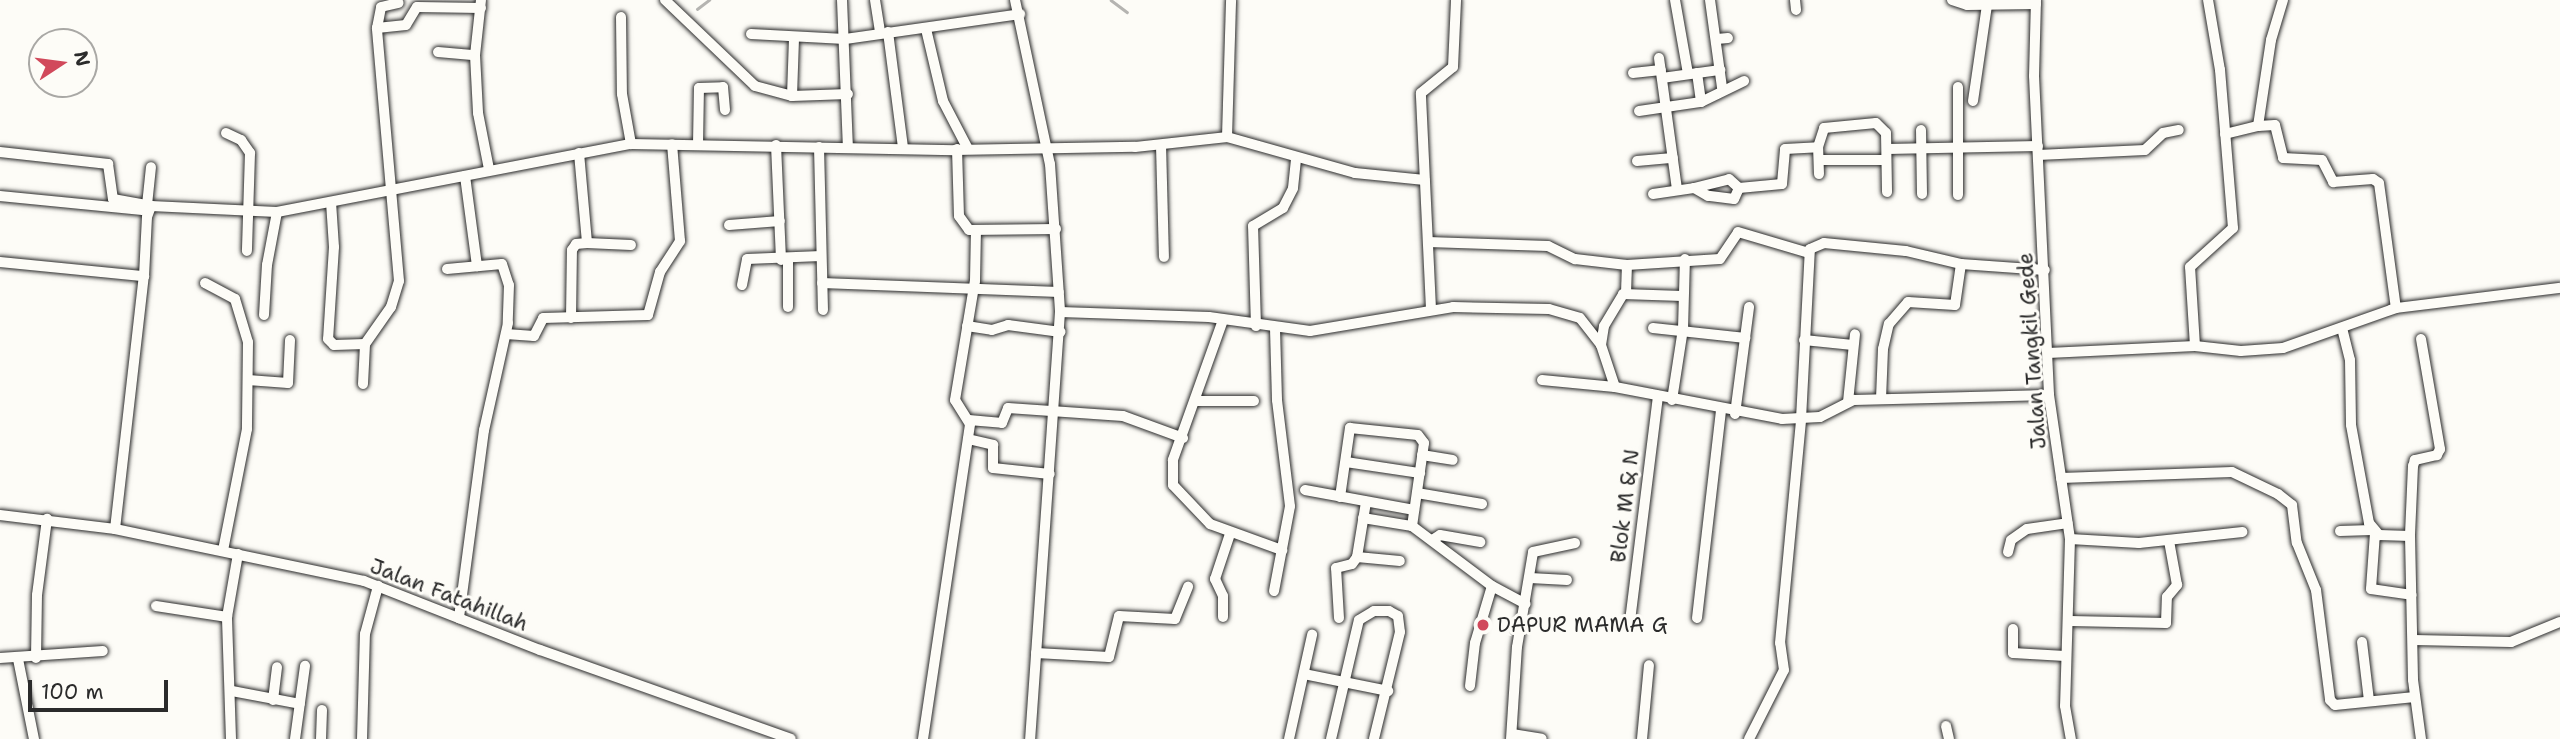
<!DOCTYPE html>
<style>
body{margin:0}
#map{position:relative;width:2560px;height:739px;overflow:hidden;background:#fdfcf7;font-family:"Shantell Sans",sans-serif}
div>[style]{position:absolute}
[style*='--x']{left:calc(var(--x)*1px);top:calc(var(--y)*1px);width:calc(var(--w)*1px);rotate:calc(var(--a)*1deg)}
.stream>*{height:2.5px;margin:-1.25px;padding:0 1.25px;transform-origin:1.25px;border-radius:1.25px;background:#b5b4b1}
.roads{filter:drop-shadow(0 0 2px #2b2b2b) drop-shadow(0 0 2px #2b2b2b)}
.minor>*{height:10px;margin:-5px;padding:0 5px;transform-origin:5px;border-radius:5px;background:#fdfcf7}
.dots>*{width:19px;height:19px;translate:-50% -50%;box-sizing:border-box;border:4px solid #fdfcf7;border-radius:50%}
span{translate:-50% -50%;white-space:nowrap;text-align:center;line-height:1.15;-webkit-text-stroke:6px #fdfcf7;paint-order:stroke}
.street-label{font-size:21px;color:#2b2b2b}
.poi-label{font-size:21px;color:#2b2b2b}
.left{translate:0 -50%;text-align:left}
.north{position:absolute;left:28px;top:28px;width:70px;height:70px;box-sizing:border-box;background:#fdfcf7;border:2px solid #a9a8a5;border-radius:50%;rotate:77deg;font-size:19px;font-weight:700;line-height:28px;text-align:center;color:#2b2b2b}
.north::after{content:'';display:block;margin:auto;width:24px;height:32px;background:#d1495b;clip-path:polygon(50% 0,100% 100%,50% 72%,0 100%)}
.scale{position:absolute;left:28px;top:680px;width:140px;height:32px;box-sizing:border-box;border:4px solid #2b2b2b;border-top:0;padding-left:9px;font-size:21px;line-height:24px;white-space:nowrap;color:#2b2b2b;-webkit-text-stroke:5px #fdfcf7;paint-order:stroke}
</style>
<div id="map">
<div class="stream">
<div style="--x:1111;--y:0;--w:20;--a:37"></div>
<div style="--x:697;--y:9;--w:15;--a:-37"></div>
</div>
<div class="roads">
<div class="minor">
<div style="--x:481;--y:0;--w:55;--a:96.2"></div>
<div style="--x:475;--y:55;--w:58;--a:87"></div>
<div style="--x:478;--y:113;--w:57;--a:78.9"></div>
<div style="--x:665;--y:0;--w:124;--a:43.7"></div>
<div style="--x:755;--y:86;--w:38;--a:15"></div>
<div style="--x:792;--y:96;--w:56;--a:-2"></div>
<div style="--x:842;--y:0;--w:147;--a:87.7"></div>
<div style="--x:875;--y:0;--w:33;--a:81"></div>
<div style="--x:1015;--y:0;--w:168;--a:78"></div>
<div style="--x:1050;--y:164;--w:148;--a:86.1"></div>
<div style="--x:1060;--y:312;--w:428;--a:94"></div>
<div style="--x:1675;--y:0;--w:75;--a:80"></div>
<div style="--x:1710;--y:0;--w:89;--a:82.2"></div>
<div style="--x:1795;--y:0;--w:10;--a:84"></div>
<div style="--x:1952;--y:0;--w:16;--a:18"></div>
<div style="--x:1967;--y:5;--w:69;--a:-0.8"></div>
<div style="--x:2036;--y:0;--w:76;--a:91.5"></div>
<div style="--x:2034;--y:76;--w:319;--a:87.3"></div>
<div style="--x:2049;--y:395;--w:146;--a:81.7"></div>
<div style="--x:2070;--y:539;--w:167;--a:91.7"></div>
<div style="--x:2065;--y:706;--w:34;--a:80"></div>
<div style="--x:621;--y:17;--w:77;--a:89.3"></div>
<div style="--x:622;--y:94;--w:51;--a:79.8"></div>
<div style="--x:377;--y:28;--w:29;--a:-6"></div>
<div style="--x:406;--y:25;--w:21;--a:-59"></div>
<div style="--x:417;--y:7;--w:64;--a:0.9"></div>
<div style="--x:926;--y:29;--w:74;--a:76.7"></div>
<div style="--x:943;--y:101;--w:54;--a:62.5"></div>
<div style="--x:888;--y:32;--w:116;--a:82.6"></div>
<div style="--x:751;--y:34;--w:94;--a:3"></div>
<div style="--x:845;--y:39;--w:177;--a:-8.1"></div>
<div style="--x:1717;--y:39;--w:11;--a:-5"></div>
<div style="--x:438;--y:52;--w:37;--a:5"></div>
<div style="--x:1659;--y:58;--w:133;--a:82.2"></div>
<div style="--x:1633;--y:73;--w:28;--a:-6"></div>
<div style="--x:1697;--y:73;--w:29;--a:82"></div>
<div style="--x:1662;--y:78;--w:59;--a:-7.9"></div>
<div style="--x:792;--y:96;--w:58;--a:-88"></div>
<div style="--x:1973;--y:101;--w:97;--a:-81.7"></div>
<div style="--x:1639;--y:111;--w:63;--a:-8.3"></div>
<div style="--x:1701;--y:102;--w:48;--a:-26"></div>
<div style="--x:2258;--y:126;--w:17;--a:-3"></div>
<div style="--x:2275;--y:125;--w:34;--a:76"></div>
<div style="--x:2283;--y:158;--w:39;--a:3"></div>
<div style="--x:2322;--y:160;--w:25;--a:63"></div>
<div style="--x:2333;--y:182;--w:40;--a:-4.3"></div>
<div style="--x:2373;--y:179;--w:7;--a:34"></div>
<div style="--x:2379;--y:183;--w:126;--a:82.3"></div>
<div style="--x:1921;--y:130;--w:64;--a:89.1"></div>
<div style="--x:226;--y:133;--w:17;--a:25"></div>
<div style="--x:241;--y:140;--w:16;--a:55"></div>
<div style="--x:250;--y:153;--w:98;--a:91.8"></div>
<div style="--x:2225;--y:134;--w:34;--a:-14"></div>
<div style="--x:2258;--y:126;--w:87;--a:-81.4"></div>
<div style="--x:2271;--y:40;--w:42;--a:-73.3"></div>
<div style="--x:1227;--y:137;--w:137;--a:-88.3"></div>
<div style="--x:698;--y:144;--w:56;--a:-89"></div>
<div style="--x:699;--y:88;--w:24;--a:-2"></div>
<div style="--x:723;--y:87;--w:23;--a:85"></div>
<div style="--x:776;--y:145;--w:115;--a:87.5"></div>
<div style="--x:1161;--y:145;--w:112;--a:88.5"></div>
<div style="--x:819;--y:147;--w:163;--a:88.6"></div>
<div style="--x:957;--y:149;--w:67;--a:88.3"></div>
<div style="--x:959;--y:216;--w:17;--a:54"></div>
<div style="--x:969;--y:230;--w:87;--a:-0.7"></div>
<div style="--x:1887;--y:149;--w:151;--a:-1.1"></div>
<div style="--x:0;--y:152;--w:109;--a:6.3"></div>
<div style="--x:108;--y:164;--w:35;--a:82"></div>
<div style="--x:113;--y:199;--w:35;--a:10"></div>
<div style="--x:147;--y:205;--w:38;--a:-84"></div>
<div style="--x:579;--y:153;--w:90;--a:84.9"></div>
<div style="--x:587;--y:243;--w:44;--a:2.6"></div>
<div style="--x:2038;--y:155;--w:107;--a:-2.7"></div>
<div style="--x:2145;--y:150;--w:25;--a:-43"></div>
<div style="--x:2163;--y:133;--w:16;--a:-11"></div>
<div style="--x:1819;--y:160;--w:67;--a:0"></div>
<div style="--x:1637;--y:161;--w:36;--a:-5"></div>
<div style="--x:1819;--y:174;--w:27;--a:-92"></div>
<div style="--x:1818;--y:147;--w:20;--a:-72"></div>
<div style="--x:1824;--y:128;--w:52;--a:-5.5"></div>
<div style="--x:1876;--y:123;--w:14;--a:45"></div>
<div style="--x:1886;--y:133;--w:59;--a:89"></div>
<div style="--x:465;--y:176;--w:91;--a:82.4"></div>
<div style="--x:1729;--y:179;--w:13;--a:42"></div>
<div style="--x:1739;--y:188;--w:12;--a:114"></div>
<div style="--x:1734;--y:199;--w:26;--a:-173"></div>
<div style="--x:1708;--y:196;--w:16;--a:-150"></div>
<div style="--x:1694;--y:188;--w:36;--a:-14"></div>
<div style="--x:1739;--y:188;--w:43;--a:-5.3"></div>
<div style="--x:1782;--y:184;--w:35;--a:-85"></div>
<div style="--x:1785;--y:149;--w:33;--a:-3"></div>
<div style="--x:1653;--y:194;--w:41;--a:-8.3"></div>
<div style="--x:1958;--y:195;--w:108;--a:-90"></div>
<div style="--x:0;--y:196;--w:143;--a:5.6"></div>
<div style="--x:331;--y:202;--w:45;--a:86.2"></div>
<div style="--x:334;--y:247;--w:92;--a:93.7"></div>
<div style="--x:328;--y:339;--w:8;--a:45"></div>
<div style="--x:334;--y:345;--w:31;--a:-2"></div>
<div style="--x:729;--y:225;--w:51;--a:-4.5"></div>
<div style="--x:1428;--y:242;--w:120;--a:1.9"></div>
<div style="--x:1548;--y:246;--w:30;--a:26"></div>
<div style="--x:1575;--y:259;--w:52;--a:6.6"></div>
<div style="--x:1627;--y:265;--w:93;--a:-3.7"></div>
<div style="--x:1720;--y:259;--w:32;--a:-56"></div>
<div style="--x:1738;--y:232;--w:74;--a:16.5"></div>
<div style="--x:788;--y:259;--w:48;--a:90"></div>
<div style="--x:0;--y:262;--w:145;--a:5.6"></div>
<div style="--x:447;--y:269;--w:55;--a:-5.2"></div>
<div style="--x:502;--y:264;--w:22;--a:72"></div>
<div style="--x:509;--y:285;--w:38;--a:92"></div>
<div style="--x:508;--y:323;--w:110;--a:102.6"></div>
<div style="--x:484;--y:430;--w:190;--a:97.6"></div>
<div style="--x:205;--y:283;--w:34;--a:28"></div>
<div style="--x:235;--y:299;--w:45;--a:73.2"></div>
<div style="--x:248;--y:342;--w:87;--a:90.7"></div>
<div style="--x:247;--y:429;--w:123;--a:101.2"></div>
<div style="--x:822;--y:283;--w:237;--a:2.2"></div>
<div style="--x:742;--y:285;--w:26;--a:-79"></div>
<div style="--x:747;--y:259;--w:74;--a:-2.3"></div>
<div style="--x:1626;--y:293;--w:28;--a:-88"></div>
<div style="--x:1431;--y:309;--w:216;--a:-92.7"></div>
<div style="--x:1421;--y:93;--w:41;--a:-39.1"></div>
<div style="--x:1453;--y:67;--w:67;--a:-87.4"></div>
<div style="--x:1060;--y:312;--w:149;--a:1.9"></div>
<div style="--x:1209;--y:317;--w:102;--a:7.9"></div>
<div style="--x:1310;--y:331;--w:145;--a:-9.5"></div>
<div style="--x:1453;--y:307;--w:96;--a:1.2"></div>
<div style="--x:1549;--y:309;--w:32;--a:16"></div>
<div style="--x:1580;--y:318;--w:34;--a:52"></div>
<div style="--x:1601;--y:345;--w:44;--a:71.6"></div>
<div style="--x:1615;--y:387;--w:170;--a:10.8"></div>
<div style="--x:1782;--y:419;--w:38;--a:-3"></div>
<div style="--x:1820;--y:417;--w:38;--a:-27"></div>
<div style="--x:1854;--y:400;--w:195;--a:-1.5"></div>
<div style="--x:264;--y:315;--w:50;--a:-86.6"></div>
<div style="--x:267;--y:265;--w:54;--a:-79.3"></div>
<div style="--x:571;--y:318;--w:68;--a:-89.2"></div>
<div style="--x:572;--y:250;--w:7;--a:-56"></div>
<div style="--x:576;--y:244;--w:11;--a:-5"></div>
<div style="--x:1223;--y:320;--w:149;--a:109.7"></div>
<div style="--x:1173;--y:460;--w:25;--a:90"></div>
<div style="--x:1173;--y:485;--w:54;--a:46.5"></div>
<div style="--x:1210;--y:524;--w:77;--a:19.9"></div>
<div style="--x:967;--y:326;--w:25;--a:9"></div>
<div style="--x:992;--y:330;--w:17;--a:-17"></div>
<div style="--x:1008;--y:325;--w:53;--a:7.5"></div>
<div style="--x:1256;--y:326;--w:100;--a:-91.7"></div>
<div style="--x:1253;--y:226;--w:35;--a:-31"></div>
<div style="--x:1283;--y:208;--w:22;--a:-63"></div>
<div style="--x:1293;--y:188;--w:30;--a:-84"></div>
<div style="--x:1653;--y:328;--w:93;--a:6.2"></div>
<div style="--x:2342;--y:328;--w:33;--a:76"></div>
<div style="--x:2350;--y:360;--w:65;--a:89.1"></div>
<div style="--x:2351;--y:425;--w:100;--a:79.6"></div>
<div style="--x:2369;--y:523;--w:16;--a:50"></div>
<div style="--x:2379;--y:535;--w:31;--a:2"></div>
<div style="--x:506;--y:334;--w:28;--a:4"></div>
<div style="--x:534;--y:336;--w:20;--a:-63"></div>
<div style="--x:543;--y:318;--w:105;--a:-1.6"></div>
<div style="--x:648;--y:315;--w:45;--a:-74.4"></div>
<div style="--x:660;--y:272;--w:37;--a:-57"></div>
<div style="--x:680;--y:241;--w:97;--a:-94.7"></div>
<div style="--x:2421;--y:339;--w:112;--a:80.2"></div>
<div style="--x:2440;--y:449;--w:7;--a:117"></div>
<div style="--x:2437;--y:455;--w:23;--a:167"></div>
<div style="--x:2415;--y:460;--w:6;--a:108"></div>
<div style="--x:2413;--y:466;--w:70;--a:92.5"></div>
<div style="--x:2410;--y:536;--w:144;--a:88.8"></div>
<div style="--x:2413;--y:680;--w:60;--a:82.3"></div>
<div style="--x:1804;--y:340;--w:49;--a:5.8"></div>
<div style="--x:1601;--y:345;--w:19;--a:-81"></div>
<div style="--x:1604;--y:326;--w:37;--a:-59"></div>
<div style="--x:1623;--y:294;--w:59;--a:1.9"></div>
<div style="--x:2195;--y:346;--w:79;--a:-93.6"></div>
<div style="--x:2190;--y:267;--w:58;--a:-42.2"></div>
<div style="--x:2233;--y:228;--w:159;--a:-94.7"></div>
<div style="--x:2220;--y:70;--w:71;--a:-99.7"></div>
<div style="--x:2048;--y:353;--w:147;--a:-2.7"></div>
<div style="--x:2195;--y:346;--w:46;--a:6.2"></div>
<div style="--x:2241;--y:351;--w:42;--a:-4.1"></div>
<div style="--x:2283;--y:348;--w:120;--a:-19.5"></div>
<div style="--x:2396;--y:308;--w:165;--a:-7"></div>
<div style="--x:248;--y:380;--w:40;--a:4.3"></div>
<div style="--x:288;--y:383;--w:43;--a:-87.3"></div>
<div style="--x:1542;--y:380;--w:73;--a:5.5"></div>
<div style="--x:363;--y:384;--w:40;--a:-87.1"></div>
<div style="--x:365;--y:344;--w:45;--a:-54.9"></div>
<div style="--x:391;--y:307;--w:27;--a:-73"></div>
<div style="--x:399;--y:281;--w:254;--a:-95"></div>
<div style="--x:377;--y:28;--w:21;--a:-79"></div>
<div style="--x:381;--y:7;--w:18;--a:-13"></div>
<div style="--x:1881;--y:399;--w:50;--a:-87.7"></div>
<div style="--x:1883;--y:349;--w:26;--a:-77"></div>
<div style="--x:1889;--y:324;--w:29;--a:-49"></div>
<div style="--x:1908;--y:302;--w:47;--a:3.7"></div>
<div style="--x:1955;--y:305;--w:41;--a:-81.7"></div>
<div style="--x:1961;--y:264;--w:84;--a:4.1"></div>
<div style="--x:1672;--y:400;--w:72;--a:-81.2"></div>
<div style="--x:1683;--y:329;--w:70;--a:-88.4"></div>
<div style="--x:1195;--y:401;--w:59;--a:0"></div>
<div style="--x:1848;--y:402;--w:68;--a:-84.1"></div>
<div style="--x:1735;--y:414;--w:108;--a:-82.5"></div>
<div style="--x:969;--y:420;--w:33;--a:5"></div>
<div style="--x:1002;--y:423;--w:16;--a:-68"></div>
<div style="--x:1008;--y:408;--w:115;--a:4"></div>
<div style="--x:1123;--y:416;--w:64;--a:20.1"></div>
<div style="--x:968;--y:439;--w:26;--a:13"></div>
<div style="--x:993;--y:445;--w:23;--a:90"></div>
<div style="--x:993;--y:468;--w:57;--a:6"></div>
<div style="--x:1422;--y:455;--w:31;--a:9"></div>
<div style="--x:1346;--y:462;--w:75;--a:8.5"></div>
<div style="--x:2061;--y:478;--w:171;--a:-2"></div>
<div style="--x:2232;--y:472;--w:51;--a:25.6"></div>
<div style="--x:2278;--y:494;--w:18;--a:38"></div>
<div style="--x:2292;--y:505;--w:38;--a:83"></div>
<div style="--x:2297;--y:543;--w:51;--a:68"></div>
<div style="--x:2316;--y:590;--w:111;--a:82.7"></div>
<div style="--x:2330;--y:700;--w:7;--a:45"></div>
<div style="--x:2335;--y:705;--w:80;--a:-5.7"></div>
<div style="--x:1305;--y:490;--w:111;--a:10.4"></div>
<div style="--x:1417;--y:493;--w:66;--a:9.6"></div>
<div style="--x:1340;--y:497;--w:70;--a:-81.8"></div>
<div style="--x:1350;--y:428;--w:68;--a:5.9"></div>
<div style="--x:1418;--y:435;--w:10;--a:53"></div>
<div style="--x:1424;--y:443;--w:84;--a:98.2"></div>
<div style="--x:1412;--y:526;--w:100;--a:36.9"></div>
<div style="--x:1492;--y:586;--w:38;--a:28"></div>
<div style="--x:0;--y:515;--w:116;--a:6.9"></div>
<div style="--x:115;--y:529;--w:254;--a:11.8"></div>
<div style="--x:364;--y:581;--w:189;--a:21.4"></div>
<div style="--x:540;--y:650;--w:266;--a:19.5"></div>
<div style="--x:1363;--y:518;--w:50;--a:9.3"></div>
<div style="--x:115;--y:529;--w:255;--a:-83.5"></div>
<div style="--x:144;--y:276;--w:59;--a:-87.1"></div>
<div style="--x:147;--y:217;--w:12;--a:-70"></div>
<div style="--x:151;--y:206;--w:126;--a:2.7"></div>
<div style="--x:277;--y:212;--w:360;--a:-10.9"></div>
<div style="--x:631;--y:144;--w:324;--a:1.1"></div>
<div style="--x:955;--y:150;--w:180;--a:-1"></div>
<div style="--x:1135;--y:147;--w:93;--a:-6.2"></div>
<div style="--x:1227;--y:137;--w:133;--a:15.7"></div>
<div style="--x:1355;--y:173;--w:70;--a:5.7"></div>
<div style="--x:2340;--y:531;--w:32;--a:-2"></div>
<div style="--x:2375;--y:533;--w:56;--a:94.1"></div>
<div style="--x:2371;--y:589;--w:41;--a:8.3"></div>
<div style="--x:1434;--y:539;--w:7;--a:-34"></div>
<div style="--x:1440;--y:535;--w:41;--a:9.9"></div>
<div style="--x:2070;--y:539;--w:69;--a:3.3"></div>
<div style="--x:2139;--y:543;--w:104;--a:-6.1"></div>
<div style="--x:2008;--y:552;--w:12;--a:-76"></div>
<div style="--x:2011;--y:540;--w:19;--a:-35"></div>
<div style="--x:2027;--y:529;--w:41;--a:-8.3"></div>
<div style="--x:1357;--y:557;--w:43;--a:5.3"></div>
<div style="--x:1530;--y:578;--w:37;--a:3"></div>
<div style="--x:1274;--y:591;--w:86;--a:-79.3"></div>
<div style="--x:1290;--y:506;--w:107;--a:-97"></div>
<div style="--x:1277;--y:400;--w:72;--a:-91.6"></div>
<div style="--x:156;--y:606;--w:72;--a:8.8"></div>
<div style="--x:1223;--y:617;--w:21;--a:-90"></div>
<div style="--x:1223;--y:596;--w:19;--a:-115"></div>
<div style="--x:1215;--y:579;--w:47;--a:-71.6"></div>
<div style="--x:1339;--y:618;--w:50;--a:-93.4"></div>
<div style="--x:1336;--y:568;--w:16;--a:-14"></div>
<div style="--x:1352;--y:564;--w:9;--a:-54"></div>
<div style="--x:1357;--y:557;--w:56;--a:-80.7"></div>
<div style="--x:1697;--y:618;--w:209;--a:-83.4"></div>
<div style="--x:1630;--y:621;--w:227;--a:-82.9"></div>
<div style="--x:2070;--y:621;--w:96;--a:1.2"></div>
<div style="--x:2166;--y:623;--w:26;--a:-88"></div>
<div style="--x:2167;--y:597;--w:16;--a:-50"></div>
<div style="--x:2177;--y:585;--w:45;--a:-100.3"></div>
<div style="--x:2013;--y:629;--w:24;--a:90"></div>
<div style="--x:2013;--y:653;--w:52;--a:3.3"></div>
<div style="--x:2414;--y:640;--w:97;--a:1.2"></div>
<div style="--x:2511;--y:642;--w:53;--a:-22.2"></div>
<div style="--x:2362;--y:642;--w:59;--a:83.2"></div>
<div style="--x:1036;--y:653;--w:73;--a:3.1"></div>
<div style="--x:1109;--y:657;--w:42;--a:-76.3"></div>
<div style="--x:1119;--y:616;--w:56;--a:3.1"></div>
<div style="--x:1175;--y:619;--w:35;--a:-68"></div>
<div style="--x:0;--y:658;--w:103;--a:-3.9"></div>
<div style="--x:36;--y:658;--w:63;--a:-89.1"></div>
<div style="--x:37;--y:595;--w:77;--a:-82.5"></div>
<div style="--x:18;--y:659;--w:82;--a:78.7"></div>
<div style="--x:1304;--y:674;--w:86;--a:11.4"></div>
<div style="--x:1470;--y:686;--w:43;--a:-83.4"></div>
<div style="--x:1475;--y:643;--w:59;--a:-73.4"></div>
<div style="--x:232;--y:691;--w:69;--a:10.8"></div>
<div style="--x:273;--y:700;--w:33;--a:-83"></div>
<div style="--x:1946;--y:726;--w:13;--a:77"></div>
<div style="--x:1512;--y:734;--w:30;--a:9"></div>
<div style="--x:231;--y:739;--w:122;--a:-91.9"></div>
<div style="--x:227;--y:617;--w:64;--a:-80.1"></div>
<div style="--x:295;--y:739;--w:74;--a:-82.2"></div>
<div style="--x:321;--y:739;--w:29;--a:-88"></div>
<div style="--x:362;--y:739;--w:105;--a:-88.4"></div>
<div style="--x:365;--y:634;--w:50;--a:-74.8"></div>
<div style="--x:923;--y:739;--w:318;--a:-81.5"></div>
<div style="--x:970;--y:424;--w:28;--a:-122"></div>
<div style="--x:955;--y:400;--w:121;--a:-80.5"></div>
<div style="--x:975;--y:281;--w:51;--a:-88.9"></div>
<div style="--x:1289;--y:739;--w:107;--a:-77.5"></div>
<div style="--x:1331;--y:739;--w:122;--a:-76.8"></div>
<div style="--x:1359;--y:620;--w:17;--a:-31"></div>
<div style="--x:1374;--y:611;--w:15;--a:0"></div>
<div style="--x:1389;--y:611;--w:10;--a:29"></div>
<div style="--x:1398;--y:616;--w:16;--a:83"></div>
<div style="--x:1400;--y:632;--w:110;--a:103.7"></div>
<div style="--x:1511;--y:739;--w:92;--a:-86.3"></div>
<div style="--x:1517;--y:647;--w:96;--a:-80.4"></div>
<div style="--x:1533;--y:552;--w:43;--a:-12.1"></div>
<div style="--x:1642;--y:739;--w:74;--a:-84.6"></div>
<div style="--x:1749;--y:739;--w:77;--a:-63.1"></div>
<div style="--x:1784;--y:670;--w:27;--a:-98"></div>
<div style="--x:1780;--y:643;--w:225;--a:-84.6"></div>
<div style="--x:1801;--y:419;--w:170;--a:-87"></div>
<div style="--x:1810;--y:249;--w:15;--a:-23"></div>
<div style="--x:1824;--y:243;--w:82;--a:5.6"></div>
<div style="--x:1906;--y:251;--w:57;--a:13.3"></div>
</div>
</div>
<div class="dots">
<div style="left:1483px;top:625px;background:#d1495b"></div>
</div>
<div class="street-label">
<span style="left:2032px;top:351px;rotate:-94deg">Jalan Tangkil Gede</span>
<span style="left:1625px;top:506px;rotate:-83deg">Blok M &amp; N</span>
<span style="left:449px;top:595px;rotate:21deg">Jalan Fatahillah</span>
</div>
<div class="poi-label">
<span class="left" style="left:1497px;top:625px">DAPUR MAMA G</span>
</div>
<div class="north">N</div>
<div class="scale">100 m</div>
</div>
